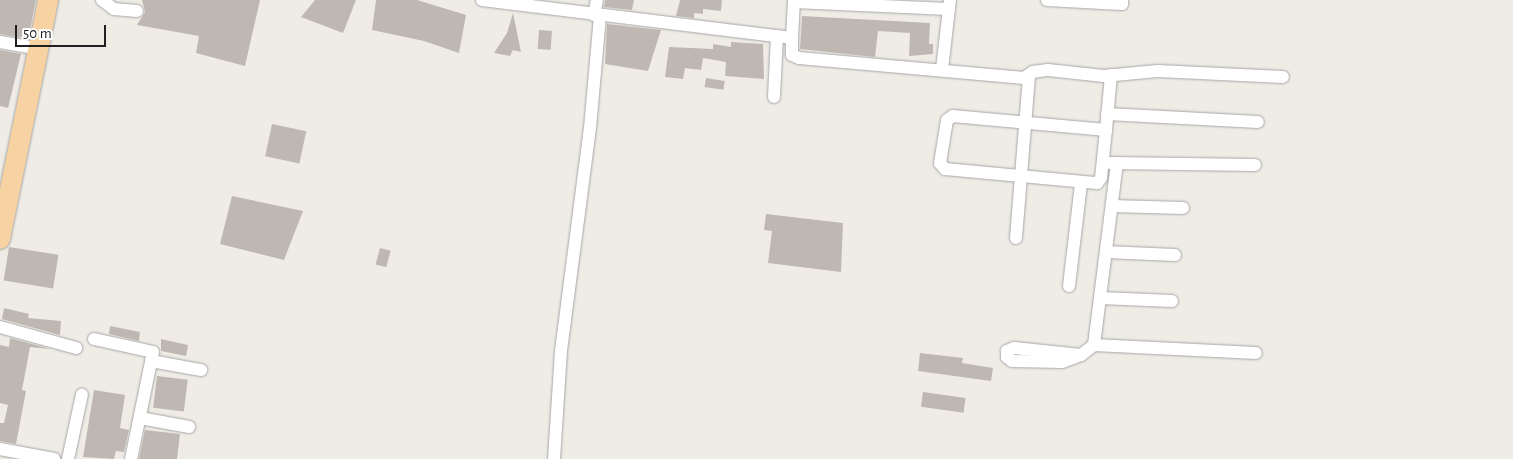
<!DOCTYPE html>
<style>
body{margin:0}
#map{position:relative;width:1513px;height:459px;overflow:hidden;background:#efece6;font-family:"Alegreya Sans",sans-serif}
div>[style]{position:absolute}
[style*='--x']{left:calc(var(--x)*1px);top:calc(var(--y)*1px);width:calc(var(--w)*1px);rotate:calc(var(--a)*1deg)}
.building>*{inset:0;background:#bfb8b2;transform-origin:0 0}
.roads{filter:drop-shadow(0 0 1px #a6a6a6) drop-shadow(0 0 1px #a6a6a6)}
.minor>*{height:12px;margin:-6px;padding:0 6px;transform-origin:6px;border-radius:6px;background:#fff}
.primary>*{height:20px;margin:-10px;padding:0 10px;transform-origin:10px;border-radius:10px;background:#f7d3a3}
span{translate:-50% -50%;white-space:nowrap;text-align:center;line-height:1.15;-webkit-text-stroke:4px #fff;paint-order:stroke}
.scale{position:absolute;left:15px;top:25px;width:91px;height:22px;box-sizing:border-box;border:2px solid #1f1f1f;border-top:0;padding-left:6px;font-size:15px;line-height:18px;white-space:nowrap;color:#1f1f1f;-webkit-text-stroke:4px #fff;paint-order:stroke}
</style>
<div id="map">
<div class="building">
<div style="clip-path:polygon(0 0,36px 0,28px 39px,0 34px)"></div>
<div style="clip-path:polygon(142px 0,260px 0,245px 66px,196px 53px,199px 36px,137px 25px,145px 12px)"></div>
<div style="clip-path:polygon(315px 0,356px 0,343px 33px,301px 17px)"></div>
<div style="clip-path:polygon(376px 0,417px 0,466px 15px,459px 53px,424px 41px,372px 30px)"></div>
<div style="clip-path:polygon(605px 0,634px 0,632px 10px,604px 7px)"></div>
<div style="clip-path:polygon(680px 0,722px 0,721px 11px,703px 9px,703px 14px,694px 13px,694px 18px,676px 16px)"></div>
<div style="clip-path:polygon(513px 13px,521px 52px,513px 50px,510px 56px,494px 53px,507px 33px)"></div>
<div style="clip-path:polygon(802px 16px,930px 23px,929px 44px,933px 44px,933px 54px,909px 56px,910px 33px,878px 31px,875px 57px,800px 49px)"></div>
<div style="clip-path:polygon(607px 24px,661px 30px,648px 71px,605px 64px)"></div>
<div style="left:539px;top:30px;width:13px;height:19px;rotate:4deg"></div>
<div style="clip-path:polygon(731px 42px,763px 44px,764px 79px,725px 76px,726px 62px,703px 58px,701px 70px,685px 68px,683px 79px,665px 77px,669px 47px,713px 49px,713px 44px,731px 47px)"></div>
<div style="clip-path:polygon(0 50px,21px 54px,8px 108px,0 106px)"></div>
<div style="left:706px;top:78px;width:19px;height:9px;rotate:9deg"></div>
<div style="left:272px;top:124px;width:35px;height:33px;rotate:12deg"></div>
<div style="clip-path:polygon(232px 196px,303px 211px,284px 260px,220px 244px)"></div>
<div style="clip-path:polygon(766px 214px,843px 223px,841px 272px,768px 263px,772px 231px,764px 230px)"></div>
<div style="left:9px;top:247px;width:50px;height:34px;rotate:9deg"></div>
<div style="left:380px;top:248px;width:11px;height:17px;rotate:15deg"></div>
<div style="clip-path:polygon(4px 308px,29px 314px,28px 318px,61px 321px,60px 335px,2px 319px)"></div>
<div style="clip-path:polygon(110px 326px,140px 332px,139px 341px,109px 334px)"></div>
<div style="clip-path:polygon(10px 338px,50px 349px,30px 347px,22px 390px,26px 391px,16px 444px,0 441px,0 423px,4px 423px,8px 405px,0 403px,0 345px,9px 347px)"></div>
<div style="clip-path:polygon(161px 339px,188px 345px,186px 356px,161px 351px)"></div>
<div style="clip-path:polygon(920px 353px,963px 358px,962px 363px,993px 368px,991px 381px,918px 371px)"></div>
<div style="left:157px;top:376px;width:31px;height:32px;rotate:7deg"></div>
<div style="clip-path:polygon(94px 390px,125px 395px,120px 428px,129px 430px,124px 452px,116px 451px,114px 459px,83px 457px)"></div>
<div style="left:923px;top:392px;width:43px;height:15px;rotate:8deg"></div>
<div style="clip-path:polygon(145px 430px,180px 434px,177px 459px,139px 459px)"></div>
</div>
<div class="roads">
<div class="minor">
<div style="--x:102;--y:0;--w:15;--a:37"></div>
<div style="--x:114;--y:9;--w:23;--a:5"></div>
<div style="--x:482;--y:0;--w:312;--a:7"></div>
<div style="--x:792;--y:38;--w:38;--a:-87"></div>
<div style="--x:1047;--y:0;--w:75;--a:3.1"></div>
<div style="--x:1122;--y:4;--w:4;--a:-90"></div>
<div style="--x:794;--y:2;--w:154;--a:2.6"></div>
<div style="--x:594;--y:15;--w:15;--a:-79"></div>
<div style="--x:792;--y:38;--w:17;--a:90"></div>
<div style="--x:792;--y:55;--w:8;--a:23"></div>
<div style="--x:799;--y:58;--w:226;--a:5.1"></div>
<div style="--x:1024;--y:78;--w:11;--a:-34"></div>
<div style="--x:1033;--y:72;--w:15;--a:-8"></div>
<div style="--x:1048;--y:70;--w:56;--a:6.1"></div>
<div style="--x:1104;--y:76;--w:54;--a:-5.3"></div>
<div style="--x:1158;--y:71;--w:125;--a:2.7"></div>
<div style="--x:0;--y:42;--w:39;--a:10"></div>
<div style="--x:942;--y:69;--w:69;--a:-83.4"></div>
<div style="--x:774;--y:97;--w:61;--a:-87.2"></div>
<div style="--x:1107;--y:114;--w:151;--a:3"></div>
<div style="--x:1106;--y:130;--w:154;--a:-174.8"></div>
<div style="--x:953;--y:116;--w:7;--a:146"></div>
<div style="--x:947;--y:120;--w:44;--a:99.2"></div>
<div style="--x:940;--y:163;--w:8;--a:50"></div>
<div style="--x:945;--y:169;--w:153;--a:5.3"></div>
<div style="--x:1097;--y:183;--w:6;--a:-51"></div>
<div style="--x:1101;--y:178;--w:48;--a:-84.1"></div>
<div style="--x:1106;--y:130;--w:55;--a:-84.8"></div>
<div style="--x:1110;--y:163;--w:145;--a:0.8"></div>
<div style="--x:1112;--y:206;--w:71;--a:1.6"></div>
<div style="--x:1016;--y:238;--w:163;--a:-85.4"></div>
<div style="--x:1106;--y:252;--w:69;--a:2.5"></div>
<div style="--x:1069;--y:286;--w:103;--a:-83.3"></div>
<div style="--x:1100;--y:298;--w:72;--a:2.4"></div>
<div style="--x:0;--y:327;--w:79;--a:15.4"></div>
<div style="--x:94;--y:339;--w:60;--a:12.4"></div>
<div style="--x:153;--y:352;--w:109;--a:101.6"></div>
<div style="--x:1094;--y:345;--w:162;--a:2.8"></div>
<div style="--x:1081;--y:355;--w:67;--a:-174"></div>
<div style="--x:1014;--y:348;--w:8;--a:157"></div>
<div style="--x:1007;--y:351;--w:6;--a:90"></div>
<div style="--x:1007;--y:357;--w:6;--a:39"></div>
<div style="--x:1012;--y:361;--w:50;--a:1.1"></div>
<div style="--x:1062;--y:362;--w:20;--a:-20"></div>
<div style="--x:1081;--y:355;--w:16;--a:-38"></div>
<div style="--x:1094;--y:345;--w:183;--a:-82.8"></div>
<div style="--x:151;--y:361;--w:51;--a:10.2"></div>
<div style="--x:140;--y:418;--w:50;--a:10.4"></div>
<div style="--x:0;--y:449;--w:55;--a:10.5"></div>
<div style="--x:68;--y:459;--w:66;--a:-77.8"></div>
<div style="--x:554;--y:459;--w:108;--a:-86.3"></div>
<div style="--x:561;--y:351;--w:225;--a:-82.6"></div>
<div style="--x:590;--y:128;--w:112;--a:-84.9"></div>
</div>
<div class="primary">
<div style="--x:0;--y:239;--w:244;--a:-78.6"></div>
</div>
</div>
<div class="scale">50 m</div>
</div>
